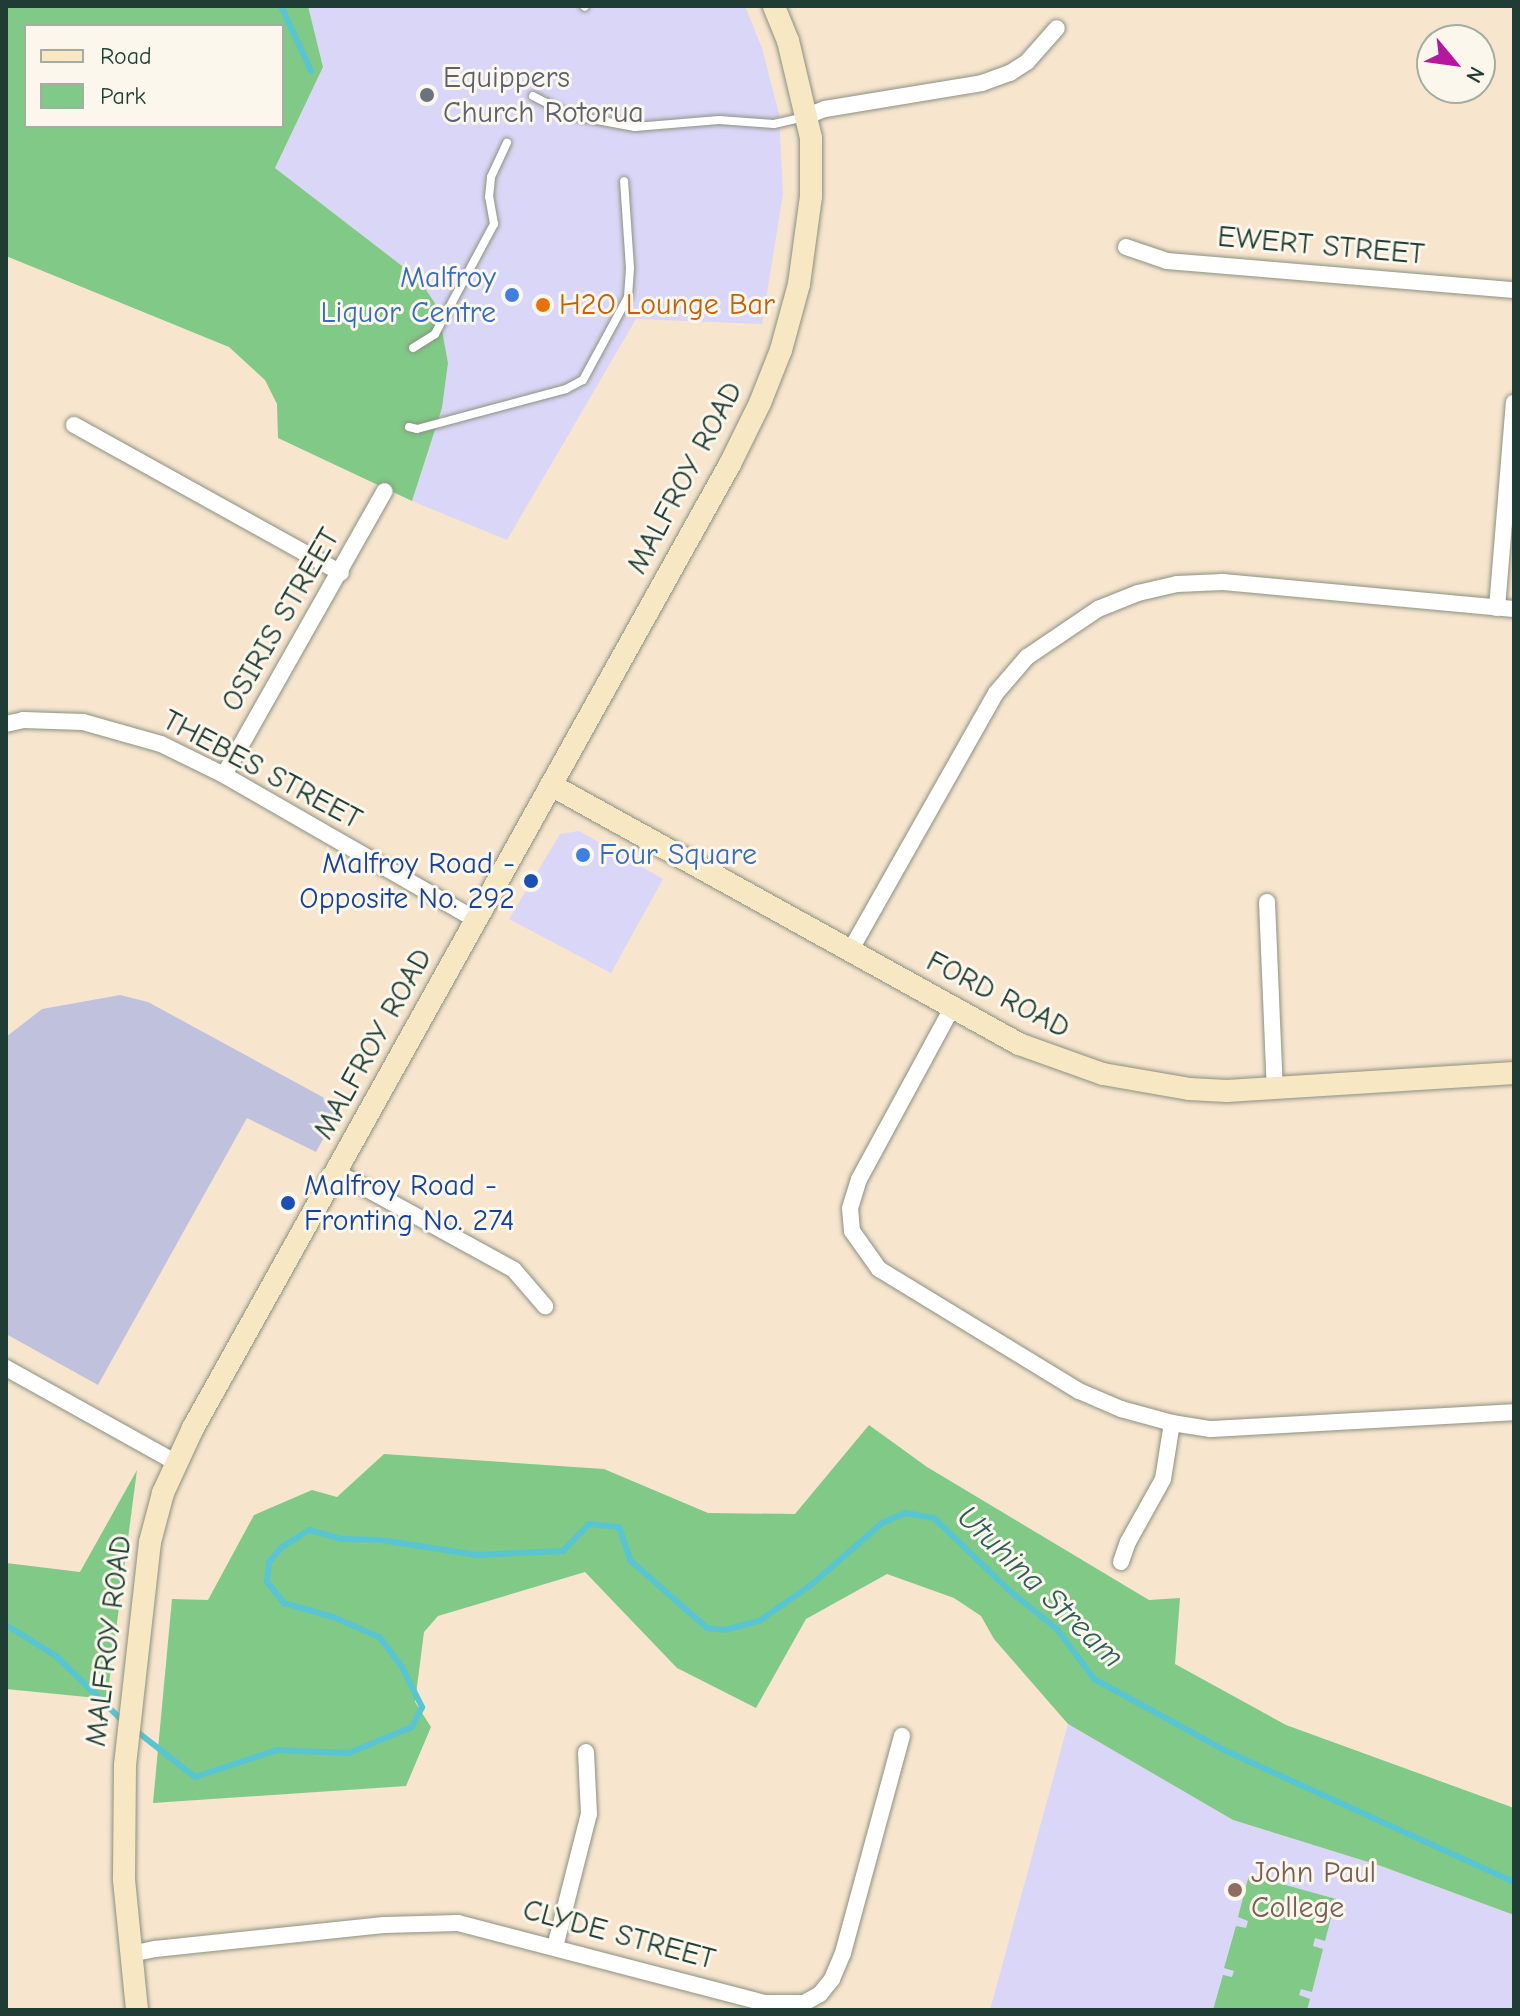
<!DOCTYPE html>
<style>
body{margin:0}
#map{position:relative;width:1520px;height:2016px;overflow:hidden;background:#f7e5ce;font-family:"Comic Neue",sans-serif}
div>[style]{position:absolute}
[style*='--x']{left:calc(var(--x)*1px);top:calc(var(--y)*1px);width:calc(var(--w)*1px);rotate:calc(var(--a)*1deg)}
.built>*{inset:0;background:#dad6f7}
.industrial>*{inset:0;background:#c0c2dd}
.green>*{inset:0;background:#80c986}
.stream>*{height:6px;margin:-3px;padding:0 3px;transform-origin:3px;border-radius:3px;background:#59c5d2}
.roads{filter:drop-shadow(0 0 2px #8b9181) drop-shadow(0 0 2px #8b9181)}
.lane>*{height:8px;margin:-4px;padding:0 4px;transform-origin:4px;border-radius:4px;background:#fff}
.street>*{height:16px;margin:-8px;padding:0 8px;transform-origin:8px;border-radius:8px;background:#fff}
.secondary>*{height:22px;margin:-11px;padding:0 11px;transform-origin:11px;border-radius:11px;background:#f7e8c3}
.dots>*{width:22px;height:22px;translate:-50% -50%;box-sizing:border-box;border:4px solid #fbf7ec;border-radius:50%}
span{translate:-50% -50%;white-space:nowrap;text-align:center;line-height:1.15;-webkit-text-stroke:6px #fbf7ec;paint-order:stroke}
.worship-label{font-size:30px;color:#5b616d}
.left{translate:0 -50%;text-align:left}
.street-label{font-size:30px;color:#1f3d34}
.shop-label{font-size:30px;color:#366cbe}
.right{translate:-100% -50%;text-align:right}
.food-label{font-size:30px;color:#c56008}
.transit-label{font-size:30px;color:#164399}
.education-label{font-size:30px;color:#785e54}
.water-label{font-size:32px;color:#2e5f5c;font-style:italic}
.frame{position:absolute;inset:0;border:8px solid #1f3d34;pointer-events:none}
.legend{position:absolute;left:24px;top:24px;width:260px;height:104px;box-sizing:border-box;background:#fbf7ec;border:2px solid #a3ada2;margin:0;padding:10px 14px;list-style:none;font-size:24px;color:#1f3d34}
.legend li{display:flex;align-items:center;gap:16px;height:40px}
.legend b{width:40px;border:2px solid #a3ada2}
.north{position:absolute;left:1416px;top:24px;width:80px;height:80px;box-sizing:border-box;background:#fbf7ec;border:2px solid #a3ada2;border-radius:50%;rotate:119deg;font-size:22px;font-weight:700;line-height:32px;text-align:center;color:#1f3d34}
.north::after{content:'';display:block;margin:auto;width:28px;height:36px;background:#b5179e;clip-path:polygon(50% 0,100% 100%,50% 72%,0 100%)}
</style>
<div id="map">
<div class="built">
<div style="clip-path:polygon(308px 6px,745px 6px,762px 48px,779px 114px,783px 194px,762px 324px,636px 319px,507px 540px,412px 501px,442px 408px,448px 363px,438px 308px,419px 279px,275px 168px,323px 67px)"></div>
<div style="clip-path:polygon(579px 831px,663px 879px,611px 973px,509px 919px,560px 834px)"></div>
<div style="clip-path:polygon(1068px 1724px,1233px 1820px,1381px 1866px,1514px 1915px,1514px 2010px,990px 2010px)"></div>
</div>
<div class="industrial">
<div style="clip-path:polygon(120px 995px,148px 1002px,341px 1107px,316px 1152px,247px 1118px,98px 1385px,6px 1334px,6px 1037px,42px 1009px)"></div>
</div>
<div class="green">
<div style="clip-path:polygon(evenodd,6px 6px,308px 6px,323px 67px,275px 168px,419px 279px,438px 308px,448px 363px,442px 408px,412px 501px,278px 438px,277px 404px,265px 380px,229px 347px,6px 256px,6px 6px,26px 26px,282px 26px,282px 126px,26px 126px,26px 26px)"></div>
<div style="clip-path:polygon(869px 1425px,927px 1467px,1149px 1600px,1180px 1598px,1175px 1664px,1286px 1725px,1514px 1808px,1514px 1915px,1381px 1866px,1233px 1820px,1068px 1724px,994px 1639px,981px 1616px,954px 1598px,887px 1574px,806px 1619px,756px 1708px,677px 1668px,585px 1572px,438px 1616px,424px 1632px,415px 1702px,431px 1727px,406px 1786px,153px 1803px,172px 1599px,208px 1600px,254px 1515px,312px 1490px,337px 1497px,384px 1454px,604px 1469px,708px 1513px,795px 1514px)"></div>
<div style="clip-path:polygon(137px 1470px,107px 1699px,6px 1689px,6px 1563px,80px 1572px)"></div>
<div style="clip-path:polygon(1249px 1875px,1336px 1899px,1325px 1941px,1315px 1938px,1313px 1946px,1323px 1949px,1312px 1992px,1301px 1989px,1299px 1995px,1310px 1999px,1307px 2010px,1213px 2010px,1223px 1975px,1232px 1977px,1234px 1971px,1224px 1968px,1236px 1926px,1246px 1928px,1248px 1921px,1238px 1917px)"></div>
</div>
<div class="stream">
<div style="--x:281;--y:6;--w:72;--a:65.2"></div>
<div style="--x:6;--y:1625;--w:59;--a:31.8"></div>
<div style="--x:56;--y:1656;--w:98;--a:44.2"></div>
<div style="--x:135;--y:1730;--w:76;--a:38.1"></div>
<div style="--x:195;--y:1777;--w:86;--a:-18.2"></div>
<div style="--x:277;--y:1750;--w:72;--a:2.4"></div>
<div style="--x:349;--y:1753;--w:68;--a:-22.4"></div>
<div style="--x:412;--y:1727;--w:22;--a:-63"></div>
<div style="--x:422;--y:1707;--w:45;--a:-116.6"></div>
<div style="--x:402;--y:1667;--w:38;--a:-127"></div>
<div style="--x:379;--y:1637;--w:50;--a:-156.5"></div>
<div style="--x:333;--y:1617;--w:51;--a:-164.1"></div>
<div style="--x:284;--y:1603;--w:27;--a:-129"></div>
<div style="--x:267;--y:1582;--w:20;--a:-84"></div>
<div style="--x:269;--y:1562;--w:20;--a:-49"></div>
<div style="--x:282;--y:1547;--w:32;--a:-32"></div>
<div style="--x:309;--y:1530;--w:34;--a:15"></div>
<div style="--x:342;--y:1539;--w:39;--a:1"></div>
<div style="--x:381;--y:1540;--w:97;--a:8.9"></div>
<div style="--x:477;--y:1555;--w:86;--a:-2.7"></div>
<div style="--x:563;--y:1551;--w:37;--a:-46"></div>
<div style="--x:589;--y:1524;--w:30;--a:6"></div>
<div style="--x:619;--y:1527;--w:36;--a:71"></div>
<div style="--x:631;--y:1561;--w:101;--a:41.4"></div>
<div style="--x:707;--y:1628;--w:18;--a:6"></div>
<div style="--x:725;--y:1630;--w:35;--a:-15"></div>
<div style="--x:759;--y:1621;--w:63;--a:-34.7"></div>
<div style="--x:811;--y:1585;--w:94;--a:-41.1"></div>
<div style="--x:882;--y:1523;--w:25;--a:-23"></div>
<div style="--x:905;--y:1513;--w:29;--a:10"></div>
<div style="--x:934;--y:1518;--w:108;--a:43.9"></div>
<div style="--x:1012;--y:1593;--w:58;--a:38.7"></div>
<div style="--x:1057;--y:1629;--w:62;--a:53.5"></div>
<div style="--x:1094;--y:1679;--w:148;--a:28.6"></div>
<div style="--x:1224;--y:1750;--w:319;--a:24.5"></div>
</div>
<div class="roads">
<div class="lane">
<div style="--x:584;--y:6;--w:1;--a:45"></div>
<div style="--x:533;--y:96;--w:42;--a:27.2"></div>
<div style="--x:570;--y:115;--w:66;--a:10.5"></div>
<div style="--x:635;--y:127;--w:84;--a:-4.8"></div>
<div style="--x:719;--y:120;--w:55;--a:4.2"></div>
<div style="--x:774;--y:124;--w:31;--a:-13"></div>
<div style="--x:413;--y:348;--w:26;--a:-32"></div>
<div style="--x:435;--y:334;--w:125;--a:-61.8"></div>
<div style="--x:494;--y:224;--w:27;--a:-100"></div>
<div style="--x:489;--y:197;--w:20;--a:-84"></div>
<div style="--x:491;--y:177;--w:38;--a:-65"></div>
<div style="--x:409;--y:427;--w:8;--a:14"></div>
<div style="--x:417;--y:429;--w:154;--a:-15"></div>
<div style="--x:566;--y:389;--w:19;--a:-28"></div>
<div style="--x:583;--y:380;--w:94;--a:-61.5"></div>
<div style="--x:628;--y:297;--w:29;--a:-86"></div>
<div style="--x:630;--y:268;--w:87;--a:-93.9"></div>
</div>
<div class="street">
<div style="--x:804;--y:117;--w:22;--a:-21"></div>
<div style="--x:825;--y:109;--w:159;--a:-9.4"></div>
<div style="--x:982;--y:83;--w:30;--a:-20"></div>
<div style="--x:1010;--y:73;--w:20;--a:-33"></div>
<div style="--x:1027;--y:62;--w:45;--a:-48.6"></div>
<div style="--x:1126;--y:247;--w:43;--a:18.9"></div>
<div style="--x:1167;--y:261;--w:348;--a:4.8"></div>
<div style="--x:74;--y:425;--w:305;--a:29"></div>
<div style="--x:1497;--y:608;--w:206;--a:-85.3"></div>
<div style="--x:6;--y:724;--w:17;--a:-13"></div>
<div style="--x:23;--y:720;--w:60;--a:1.9"></div>
<div style="--x:83;--y:722;--w:81;--a:15.8"></div>
<div style="--x:161;--y:744;--w:70;--a:26.2"></div>
<div style="--x:224;--y:775;--w:291;--a:29.9"></div>
<div style="--x:224;--y:775;--w:326;--a:-60.5"></div>
<div style="--x:1267;--y:902;--w:187;--a:87.6"></div>
<div style="--x:850;--y:951;--w:296;--a:-60.5"></div>
<div style="--x:996;--y:693;--w:48;--a:-49.3"></div>
<div style="--x:1027;--y:657;--w:86;--a:-34.1"></div>
<div style="--x:1098;--y:609;--w:43;--a:-21.8"></div>
<div style="--x:1138;--y:593;--w:40;--a:-13"></div>
<div style="--x:1177;--y:584;--w:46;--a:-2.5"></div>
<div style="--x:1223;--y:582;--w:292;--a:5.3"></div>
<div style="--x:952;--y:1008;--w:195;--a:118.5"></div>
<div style="--x:859;--y:1179;--w:30;--a:107"></div>
<div style="--x:850;--y:1208;--w:23;--a:85"></div>
<div style="--x:852;--y:1231;--w:47;--a:54.6"></div>
<div style="--x:879;--y:1269;--w:234;--a:31.4"></div>
<div style="--x:1079;--y:1391;--w:46;--a:23.2"></div>
<div style="--x:1121;--y:1409;--w:53;--a:15.4"></div>
<div style="--x:1172;--y:1423;--w:39;--a:9"></div>
<div style="--x:1211;--y:1429;--w:303;--a:-3.2"></div>
<div style="--x:336;--y:1172;--w:203;--a:28.8"></div>
<div style="--x:514;--y:1270;--w:48;--a:49.3"></div>
<div style="--x:6;--y:1368;--w:193;--a:29.1"></div>
<div style="--x:1121;--y:1562;--w:21;--a:-71"></div>
<div style="--x:1128;--y:1542;--w:72;--a:-60.9"></div>
<div style="--x:1163;--y:1479;--w:57;--a:-80.9"></div>
<div style="--x:555;--y:1947;--w:137;--a:-75.7"></div>
<div style="--x:589;--y:1814;--w:62;--a:-92.8"></div>
<div style="--x:131;--y:1954;--w:25;--a:-12"></div>
<div style="--x:155;--y:1949;--w:230;--a:-6"></div>
<div style="--x:384;--y:1925;--w:74;--a:-1.5"></div>
<div style="--x:458;--y:1923;--w:317;--a:14.6"></div>
<div style="--x:765;--y:2003;--w:39;--a:0"></div>
<div style="--x:804;--y:2003;--w:18;--a:-29"></div>
<div style="--x:820;--y:1994;--w:19;--a:-51"></div>
<div style="--x:832;--y:1979;--w:28;--a:-67"></div>
<div style="--x:843;--y:1953;--w:225;--a:-74.8"></div>
</div>
<div class="secondary">
<div style="--x:551;--y:785;--w:535;--a:28.96"></div>
<div style="--x:1019;--y:1044;--w:89;--a:19.7"></div>
<div style="--x:1103;--y:1074;--w:87;--a:9.9"></div>
<div style="--x:1189;--y:1089;--w:38;--a:3"></div>
<div style="--x:1227;--y:1091;--w:288;--a:-3.6"></div>
<div style="--x:137;--y:2010;--w:132;--a:-95.7"></div>
<div style="--x:124;--y:1879;--w:114;--a:-89.5"></div>
<div style="--x:125;--y:1765;--w:224;--a:-83.6"></div>
<div style="--x:150;--y:1542;--w:51;--a:-75.1"></div>
<div style="--x:163;--y:1493;--w:72;--a:-65.2"></div>
<div style="--x:193;--y:1428;--w:1103;--a:-60.88"></div>
<div style="--x:730;--y:464;--w:68;--a:-63.8"></div>
<div style="--x:760;--y:403;--w:57;--a:-68.4"></div>
<div style="--x:781;--y:350;--w:68;--a:-74.7"></div>
<div style="--x:799;--y:284;--w:89;--a:-82.2"></div>
<div style="--x:811;--y:196;--w:58;--a:-90"></div>
<div style="--x:811;--y:138;--w:100;--a:-103.3"></div>
<div style="--x:788;--y:41;--w:38;--a:-112"></div>
</div>
</div>
<div class="dots">
<div style="left:427px;top:95px;background:#6b7280"></div>
<div style="left:512px;top:295px;background:#3f7fe0"></div>
<div style="left:543px;top:305px;background:#e8710a"></div>
<div style="left:583px;top:855px;background:#3f7fe0"></div>
<div style="left:531px;top:881px;background:#1a4fb4"></div>
<div style="left:288px;top:1203px;background:#1a4fb4"></div>
<div style="left:1235px;top:1890px;background:#8d6e63"></div>
</div>
<div class="worship-label">
<span class="left" style="left:443px;top:95px">Equippers<br>Church Rotorua</span>
</div>
<div class="street-label">
<span style="left:1321px;top:246px;rotate:5deg">EWERT STREET</span>
<span style="left:685px;top:478px;rotate:-62deg">MALFROY ROAD</span>
<span style="left:281px;top:620px;rotate:-60deg">OSIRIS STREET</span>
<span style="left:262px;top:770px;rotate:28deg">THEBES STREET</span>
<span style="left:998px;top:995px;rotate:27deg">FORD ROAD</span>
<span style="left:373px;top:1044px;rotate:-61deg">MALFROY ROAD</span>
<span style="left:109px;top:1641px;rotate:-83deg">MALFROY ROAD</span>
<span style="left:619px;top:1935px;rotate:15deg">CLYDE STREET</span>
</div>
<div class="shop-label">
<span class="right" style="left:496px;top:295px">Malfroy<br>Liquor Centre</span>
<span class="left" style="left:599px;top:855px">Four Square</span>
</div>
<div class="food-label">
<span class="left" style="left:559px;top:305px">H2O Lounge Bar</span>
</div>
<div class="transit-label">
<span class="right" style="left:515px;top:881px">Malfroy Road -<br>Opposite No. 292</span>
<span class="left" style="left:304px;top:1203px">Malfroy Road -<br>Fronting No. 274</span>
</div>
<div class="education-label">
<span class="left" style="left:1251px;top:1890px">John Paul<br>College</span>
</div>
<div class="water-label">
<span style="left:1040px;top:1587px;rotate:44deg">Utuhina Stream</span>
</div>
<div class="frame"></div>
<ul class="legend">
<li><b style="height:10px;background:#f7e8c3"></b>Road</li>
<li><b style="height:22px;background:#80c986"></b>Park</li>
</ul>
<div class="north">N</div>
</div>
